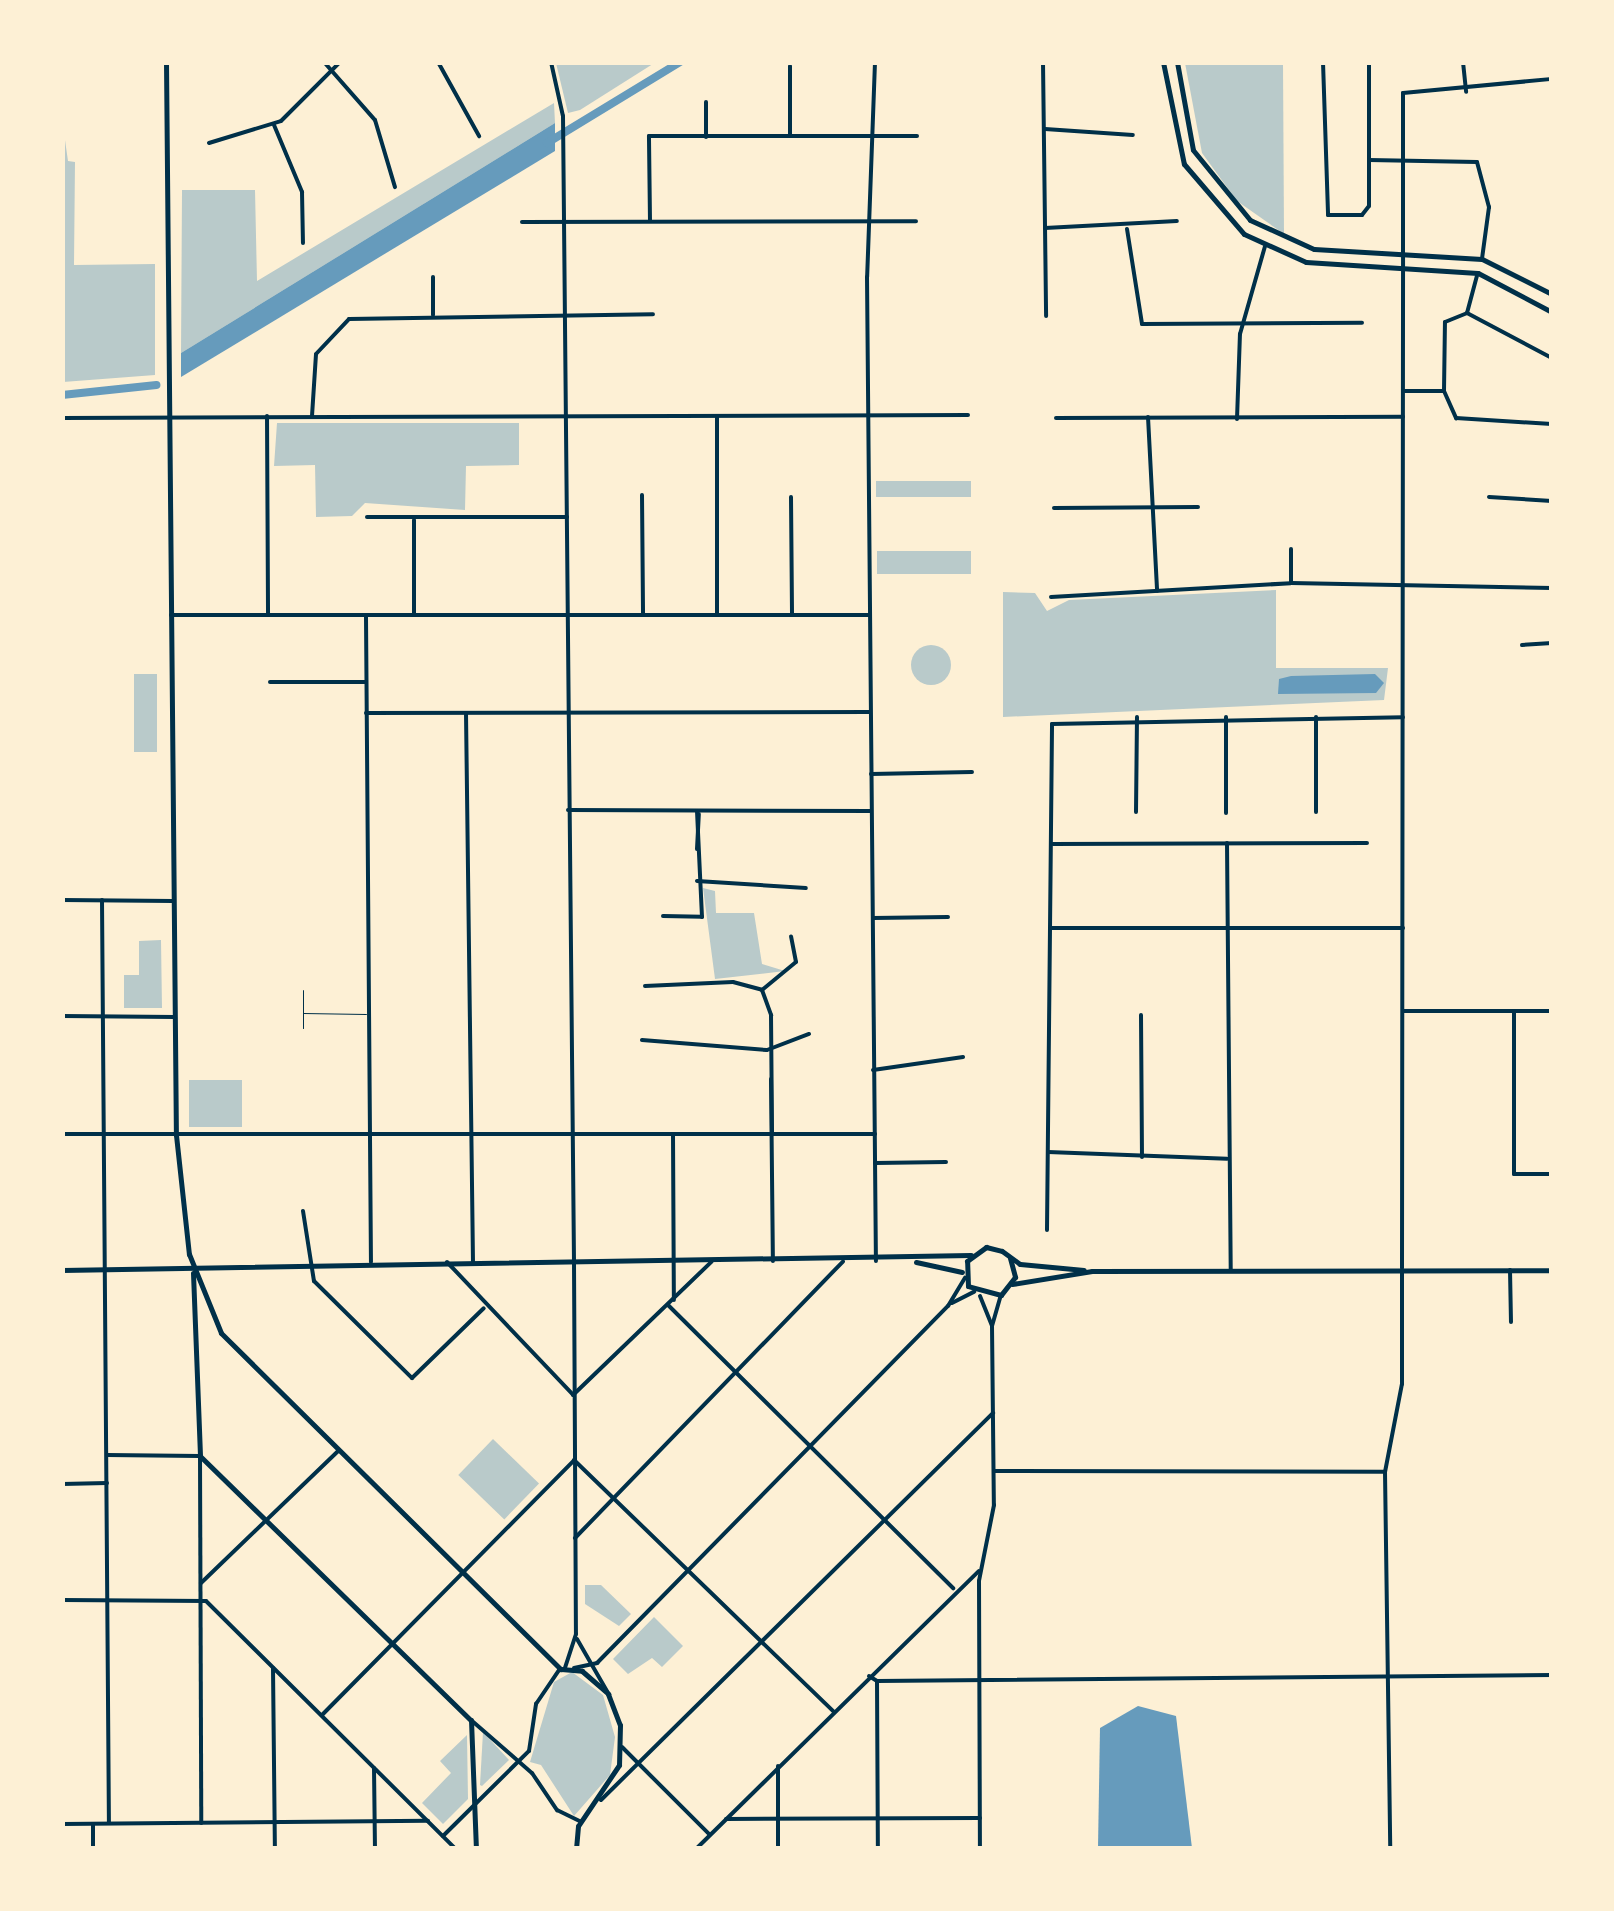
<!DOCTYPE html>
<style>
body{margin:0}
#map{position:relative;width:1614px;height:1911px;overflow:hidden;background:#fdf0d5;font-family:"Open Sans",sans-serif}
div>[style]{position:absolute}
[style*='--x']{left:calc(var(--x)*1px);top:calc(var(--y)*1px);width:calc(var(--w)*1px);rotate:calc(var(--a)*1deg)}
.green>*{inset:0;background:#b9caca;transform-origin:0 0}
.round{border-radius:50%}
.water>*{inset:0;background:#669bbc}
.canal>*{height:8px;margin:-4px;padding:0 4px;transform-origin:4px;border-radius:4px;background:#669bbc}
.service>*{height:1px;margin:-0.5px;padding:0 0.5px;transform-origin:0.5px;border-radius:0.5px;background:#003049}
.minor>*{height:4px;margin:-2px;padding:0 2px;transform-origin:2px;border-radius:2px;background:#003049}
.tertiary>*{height:4px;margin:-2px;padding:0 2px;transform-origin:2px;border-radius:2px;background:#003049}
.secondary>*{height:5px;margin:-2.5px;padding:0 2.5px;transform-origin:2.5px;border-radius:2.5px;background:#003049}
.primary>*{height:5px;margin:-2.5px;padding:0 2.5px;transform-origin:2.5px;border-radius:2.5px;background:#003049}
span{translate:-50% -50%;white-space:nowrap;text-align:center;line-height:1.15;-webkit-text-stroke:10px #fdf0d5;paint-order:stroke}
.frame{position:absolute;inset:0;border:65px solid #fdf0d5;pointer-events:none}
</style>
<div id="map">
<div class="green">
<div style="clip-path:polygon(656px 62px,580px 110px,568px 113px,556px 63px)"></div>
<div style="clip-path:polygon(1185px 63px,1283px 63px,1284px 234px,1237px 201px,1202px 153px)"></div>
<div style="clip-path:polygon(554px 103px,555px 123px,181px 353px,182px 190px,255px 190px,257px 281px)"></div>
<div style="clip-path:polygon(62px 119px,68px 161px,75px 162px,74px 265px,155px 264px,155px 375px,63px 382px)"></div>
<div style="clip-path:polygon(277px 423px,519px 423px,519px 465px,466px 466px,465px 510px,365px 503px,352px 516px,316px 517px,315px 465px,274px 466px)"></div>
<div style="left:876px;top:481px;width:95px;height:16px"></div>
<div style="left:877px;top:551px;width:94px;height:23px"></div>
<div style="clip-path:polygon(1276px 590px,1276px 668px,1388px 668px,1384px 700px,1003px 717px,1003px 592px,1035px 593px,1047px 611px,1069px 600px)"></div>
<div class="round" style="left:911px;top:645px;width:40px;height:40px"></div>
<div style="left:134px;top:674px;width:23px;height:78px"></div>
<div style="clip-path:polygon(703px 888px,715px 891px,716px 913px,754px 913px,762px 964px,785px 971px,715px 979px)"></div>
<div style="clip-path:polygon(161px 940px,162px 1008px,124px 1008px,124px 975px,139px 975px,139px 941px)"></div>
<div style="left:189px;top:1080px;width:53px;height:47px"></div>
<div style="left:493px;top:1439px;width:64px;height:50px;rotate:44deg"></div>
<div style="clip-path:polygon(585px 1585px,601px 1585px,631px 1614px,619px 1626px,585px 1604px)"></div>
<div style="clip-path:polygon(654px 1617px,683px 1646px,662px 1667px,652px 1658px,628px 1674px,613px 1659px)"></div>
<div style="clip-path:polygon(572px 1672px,603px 1695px,615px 1737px,610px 1775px,574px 1816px,541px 1765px,530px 1762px,554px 1682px)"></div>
<div style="clip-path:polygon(483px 1732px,509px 1760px,482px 1786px,480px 1785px)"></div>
<div style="clip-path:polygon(467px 1735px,468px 1799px,443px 1824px,422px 1803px,451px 1773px,440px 1761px)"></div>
</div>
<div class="water">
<div style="clip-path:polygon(555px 123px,555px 151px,181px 377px,181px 353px)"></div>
<div style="clip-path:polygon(1375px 674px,1384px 683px,1376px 693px,1278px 694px,1279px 679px,1291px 676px)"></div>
<div style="clip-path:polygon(1138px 1706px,1176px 1716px,1192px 1848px,1098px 1848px,1100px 1728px)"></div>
</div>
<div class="canal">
<div style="--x:547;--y:143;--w:156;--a:-31.3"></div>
<div style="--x:62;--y:395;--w:95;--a:-6.1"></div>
</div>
<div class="service">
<div style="--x:303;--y:990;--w:38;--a:90"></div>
<div style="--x:303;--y:1013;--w:63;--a:0.9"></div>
</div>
<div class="minor">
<div style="--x:324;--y:62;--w:77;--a:48.7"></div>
<div style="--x:375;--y:120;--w:70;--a:73.4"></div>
<div style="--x:438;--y:62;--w:85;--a:61"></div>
<div style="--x:551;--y:62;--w:55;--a:77.5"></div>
<div style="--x:563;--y:116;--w:1146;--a:89.45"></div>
<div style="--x:574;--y:1262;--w:372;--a:89.7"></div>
<div style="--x:576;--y:1634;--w:36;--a:108"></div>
<div style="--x:1043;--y:62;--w:254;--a:89.3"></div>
<div style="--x:1323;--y:62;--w:153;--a:88.1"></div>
<div style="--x:1328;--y:215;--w:34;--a:0"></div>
<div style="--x:1362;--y:215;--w:11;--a:-52"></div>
<div style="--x:1369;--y:206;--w:144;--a:-90"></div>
<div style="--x:1463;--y:62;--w:30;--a:84"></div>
<div style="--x:790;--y:66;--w:70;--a:90"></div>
<div style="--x:706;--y:102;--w:35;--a:90"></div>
<div style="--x:274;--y:125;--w:73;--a:67.3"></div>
<div style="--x:302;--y:192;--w:51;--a:88.9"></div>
<div style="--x:1045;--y:129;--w:88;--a:3.9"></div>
<div style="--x:209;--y:143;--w:75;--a:-17"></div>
<div style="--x:281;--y:121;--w:83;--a:-45"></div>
<div style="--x:1369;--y:160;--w:108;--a:1.1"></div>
<div style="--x:1477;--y:162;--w:47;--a:75.1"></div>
<div style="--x:1489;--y:207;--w:52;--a:97.7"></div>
<div style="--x:650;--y:221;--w:85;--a:-90.7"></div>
<div style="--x:649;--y:136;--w:268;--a:0"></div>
<div style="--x:522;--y:222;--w:394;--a:-0.1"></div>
<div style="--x:1045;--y:228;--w:132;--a:-3"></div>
<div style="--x:1127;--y:229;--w:96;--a:81"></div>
<div style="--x:1142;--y:324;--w:220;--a:-0.3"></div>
<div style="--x:1403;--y:252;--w:159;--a:-90"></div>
<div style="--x:1403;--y:93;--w:150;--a:-5.4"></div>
<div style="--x:1467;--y:313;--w:96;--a:27.9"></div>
<div style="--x:433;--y:315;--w:38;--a:-90"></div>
<div style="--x:1404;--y:391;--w:40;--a:0"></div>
<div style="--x:1444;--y:391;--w:30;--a:66"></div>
<div style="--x:1456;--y:418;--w:96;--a:3.6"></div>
<div style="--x:1444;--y:391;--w:69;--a:-89.2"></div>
<div style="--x:1445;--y:322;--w:24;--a:-22"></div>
<div style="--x:1467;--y:313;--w:39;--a:-75"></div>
<div style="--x:267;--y:416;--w:199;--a:89.7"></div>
<div style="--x:312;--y:416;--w:62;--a:-86.3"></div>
<div style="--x:316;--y:354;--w:48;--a:-46.7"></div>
<div style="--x:349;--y:319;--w:304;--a:-0.9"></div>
<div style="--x:717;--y:416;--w:199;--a:90"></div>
<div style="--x:1148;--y:417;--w:174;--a:87"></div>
<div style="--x:1056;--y:418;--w:347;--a:-0.2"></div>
<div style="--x:1237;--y:419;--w:85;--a:-88"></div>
<div style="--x:1240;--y:334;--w:91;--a:-74.1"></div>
<div style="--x:642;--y:495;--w:120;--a:89.5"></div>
<div style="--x:791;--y:497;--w:118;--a:89.5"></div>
<div style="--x:1489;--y:497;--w:63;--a:3.6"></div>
<div style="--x:1054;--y:508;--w:144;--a:-0.4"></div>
<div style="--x:367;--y:517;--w:200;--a:0"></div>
<div style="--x:1291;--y:583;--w:34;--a:-90"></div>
<div style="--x:1051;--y:597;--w:240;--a:-3.3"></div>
<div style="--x:1291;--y:583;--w:261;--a:1.1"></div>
<div style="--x:171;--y:615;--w:698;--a:0"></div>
<div style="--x:414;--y:615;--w:95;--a:-90"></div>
<div style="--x:366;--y:617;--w:645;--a:89.56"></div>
<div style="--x:1522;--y:645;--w:30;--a:-4"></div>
<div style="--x:270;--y:682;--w:96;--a:0"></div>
<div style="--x:366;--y:713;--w:503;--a:-0.11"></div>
<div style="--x:466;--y:713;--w:549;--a:89.27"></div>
<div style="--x:1316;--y:717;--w:95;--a:90"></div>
<div style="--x:871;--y:774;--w:101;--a:-1.1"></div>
<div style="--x:568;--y:810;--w:303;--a:0.2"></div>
<div style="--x:1136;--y:812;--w:95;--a:-89.4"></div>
<div style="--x:1226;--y:813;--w:96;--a:-90"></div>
<div style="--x:1227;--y:843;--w:428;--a:89.5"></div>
<div style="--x:1053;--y:844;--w:314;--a:-0.2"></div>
<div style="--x:697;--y:849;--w:35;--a:-87"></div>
<div style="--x:697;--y:881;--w:109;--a:3.7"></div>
<div style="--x:62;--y:900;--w:111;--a:0.5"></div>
<div style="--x:102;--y:900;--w:923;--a:89.57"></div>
<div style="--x:663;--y:916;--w:39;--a:1"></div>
<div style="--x:702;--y:917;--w:106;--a:-92.7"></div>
<div style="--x:873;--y:918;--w:75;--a:-0.8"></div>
<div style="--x:1052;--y:928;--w:351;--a:0"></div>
<div style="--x:645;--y:986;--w:88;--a:-2.6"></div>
<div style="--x:733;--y:982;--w:30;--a:15"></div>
<div style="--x:762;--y:990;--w:27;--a:70"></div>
<div style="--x:771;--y:1015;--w:117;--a:89.5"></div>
<div style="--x:762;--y:990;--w:44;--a:-39.5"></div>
<div style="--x:796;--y:962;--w:26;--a:-101"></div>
<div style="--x:1403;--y:1011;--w:149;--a:0"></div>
<div style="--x:1514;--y:1011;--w:163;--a:90"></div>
<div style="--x:1514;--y:1174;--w:38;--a:0"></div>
<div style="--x:1141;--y:1015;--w:142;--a:89.6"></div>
<div style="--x:62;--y:1016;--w:113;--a:0.5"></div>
<div style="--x:642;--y:1040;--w:125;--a:4.6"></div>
<div style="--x:767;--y:1050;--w:45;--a:-20.9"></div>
<div style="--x:873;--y:1070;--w:91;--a:-8.2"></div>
<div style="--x:771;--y:1079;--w:182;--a:89.4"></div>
<div style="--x:62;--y:1134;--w:813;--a:0"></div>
<div style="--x:673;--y:1134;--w:166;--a:89.7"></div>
<div style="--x:1048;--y:1152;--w:179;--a:2.2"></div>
<div style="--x:875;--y:1163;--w:71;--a:-0.8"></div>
<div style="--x:303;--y:1211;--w:71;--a:81.1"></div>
<div style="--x:314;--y:1281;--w:138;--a:44.7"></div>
<div style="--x:412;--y:1378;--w:100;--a:-44.2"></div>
<div style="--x:1047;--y:1230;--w:506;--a:-89.43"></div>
<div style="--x:1052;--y:724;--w:351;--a:-1.1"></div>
<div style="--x:447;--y:1262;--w:183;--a:46.5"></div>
<div style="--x:573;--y:1395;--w:192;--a:-43.9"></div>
<div style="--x:1510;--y:1270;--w:52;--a:88.9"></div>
<div style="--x:952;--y:1303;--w:25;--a:-27"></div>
<div style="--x:668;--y:1305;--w:402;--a:44.8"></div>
<div style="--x:107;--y:1455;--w:93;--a:0.6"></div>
<div style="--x:200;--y:1456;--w:367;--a:89.8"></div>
<div style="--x:1385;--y:1472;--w:90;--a:-79.1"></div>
<div style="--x:1402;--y:1384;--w:114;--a:-90"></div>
<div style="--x:62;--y:1484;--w:45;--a:-1.3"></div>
<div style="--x:575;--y:1538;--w:385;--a:-45.9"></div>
<div style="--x:201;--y:1583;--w:190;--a:-43.9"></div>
<div style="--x:62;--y:1600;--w:144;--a:0.4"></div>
<div style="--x:206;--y:1601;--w:351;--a:44.8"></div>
<div style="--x:577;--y:1639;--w:62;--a:60.1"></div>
<div style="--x:273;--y:1668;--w:180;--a:89.4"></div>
<div style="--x:574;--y:1668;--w:24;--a:-12"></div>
<div style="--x:597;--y:1663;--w:501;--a:-45.49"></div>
<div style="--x:948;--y:1306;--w:33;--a:-59"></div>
<div style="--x:869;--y:1676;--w:9;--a:32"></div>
<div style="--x:877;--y:1681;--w:167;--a:89.7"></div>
<div style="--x:877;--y:1681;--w:675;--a:-0.51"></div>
<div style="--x:322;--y:1715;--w:359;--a:-45.3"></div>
<div style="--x:574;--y:1460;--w:362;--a:44.1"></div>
<div style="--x:471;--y:1720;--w:81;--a:41"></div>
<div style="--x:532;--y:1773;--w:45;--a:56"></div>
<div style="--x:557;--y:1810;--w:25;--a:26"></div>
<div style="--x:622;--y:1747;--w:124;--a:45"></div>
<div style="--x:778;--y:1766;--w:82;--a:90"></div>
<div style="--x:374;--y:1768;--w:80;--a:89.3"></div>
<div style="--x:601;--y:1800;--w:551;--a:-44.63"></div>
<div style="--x:726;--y:1819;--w:254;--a:-0.2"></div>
<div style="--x:62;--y:1824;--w:366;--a:-0.5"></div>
<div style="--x:93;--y:1824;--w:24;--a:90"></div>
<div style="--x:443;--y:1836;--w:121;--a:-44.7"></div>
<div style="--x:529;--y:1751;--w:48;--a:-81.5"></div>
<div style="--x:536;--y:1704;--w:41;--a:-55.9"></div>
<div style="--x:697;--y:1848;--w:395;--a:-44.5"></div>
</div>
<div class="tertiary">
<div style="--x:875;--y:62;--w:215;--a:92.1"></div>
<div style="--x:867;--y:277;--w:984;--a:89.48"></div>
<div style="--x:62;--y:418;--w:906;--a:-0.19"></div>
<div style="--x:1402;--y:1268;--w:1015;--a:-89.94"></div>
<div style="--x:980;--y:1296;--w:32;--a:68"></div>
<div style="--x:992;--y:1326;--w:179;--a:89.4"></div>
<div style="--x:994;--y:1505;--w:77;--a:101.2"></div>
<div style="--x:979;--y:1581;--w:267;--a:89.8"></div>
<div style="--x:992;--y:1326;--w:32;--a:-74"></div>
<div style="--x:994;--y:1471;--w:391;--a:0.1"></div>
<div style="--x:1385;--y:1472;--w:376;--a:89.2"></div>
</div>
<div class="secondary">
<div style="--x:1163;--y:62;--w:104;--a:78.4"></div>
<div style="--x:1184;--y:164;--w:92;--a:49.4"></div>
<div style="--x:1244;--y:234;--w:68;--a:24.3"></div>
<div style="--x:1306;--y:262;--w:172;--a:3.7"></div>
<div style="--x:1478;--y:273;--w:84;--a:27.8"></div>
<div style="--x:1177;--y:62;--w:89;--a:79.7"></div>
<div style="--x:1193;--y:150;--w:90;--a:50.8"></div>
<div style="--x:1250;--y:220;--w:70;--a:24.4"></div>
<div style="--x:1314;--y:249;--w:168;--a:3.4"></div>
<div style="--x:1482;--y:259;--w:78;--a:26.6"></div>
<div style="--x:1010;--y:1258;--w:20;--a:75"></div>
<div style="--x:1015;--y:1277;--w:23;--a:128"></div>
<div style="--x:1001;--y:1295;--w:34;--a:-165"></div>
<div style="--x:968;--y:1286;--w:25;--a:-92"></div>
<div style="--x:967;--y:1261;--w:24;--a:-36"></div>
<div style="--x:986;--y:1247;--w:16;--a:14"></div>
<div style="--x:1002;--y:1251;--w:22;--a:36"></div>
<div style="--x:1020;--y:1264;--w:64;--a:5.4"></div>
<div style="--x:916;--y:1262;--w:47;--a:12.3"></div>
<div style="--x:62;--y:1270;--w:909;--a:-0.95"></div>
<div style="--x:1012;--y:1284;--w:81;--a:-9.2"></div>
<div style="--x:1092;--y:1271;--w:460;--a:-0.1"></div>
</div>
<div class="primary">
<div style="--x:166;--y:62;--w:1073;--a:89.47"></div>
<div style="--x:176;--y:1135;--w:120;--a:83.8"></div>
<div style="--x:189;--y:1254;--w:85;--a:67.9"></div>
<div style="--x:221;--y:1333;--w:478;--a:44.7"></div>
<div style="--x:561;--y:1669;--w:21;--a:5"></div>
<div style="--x:582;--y:1671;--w:35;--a:41"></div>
<div style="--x:608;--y:1694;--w:33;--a:69"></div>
<div style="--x:620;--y:1725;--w:40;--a:91.4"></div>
<div style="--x:619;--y:1765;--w:73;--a:123.9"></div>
<div style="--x:578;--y:1826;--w:22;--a:95"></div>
<div style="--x:193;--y:1273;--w:183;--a:87.8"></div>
<div style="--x:200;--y:1456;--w:378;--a:44.3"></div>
<div style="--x:471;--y:1720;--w:128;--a:87.8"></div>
</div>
<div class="frame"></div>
</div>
